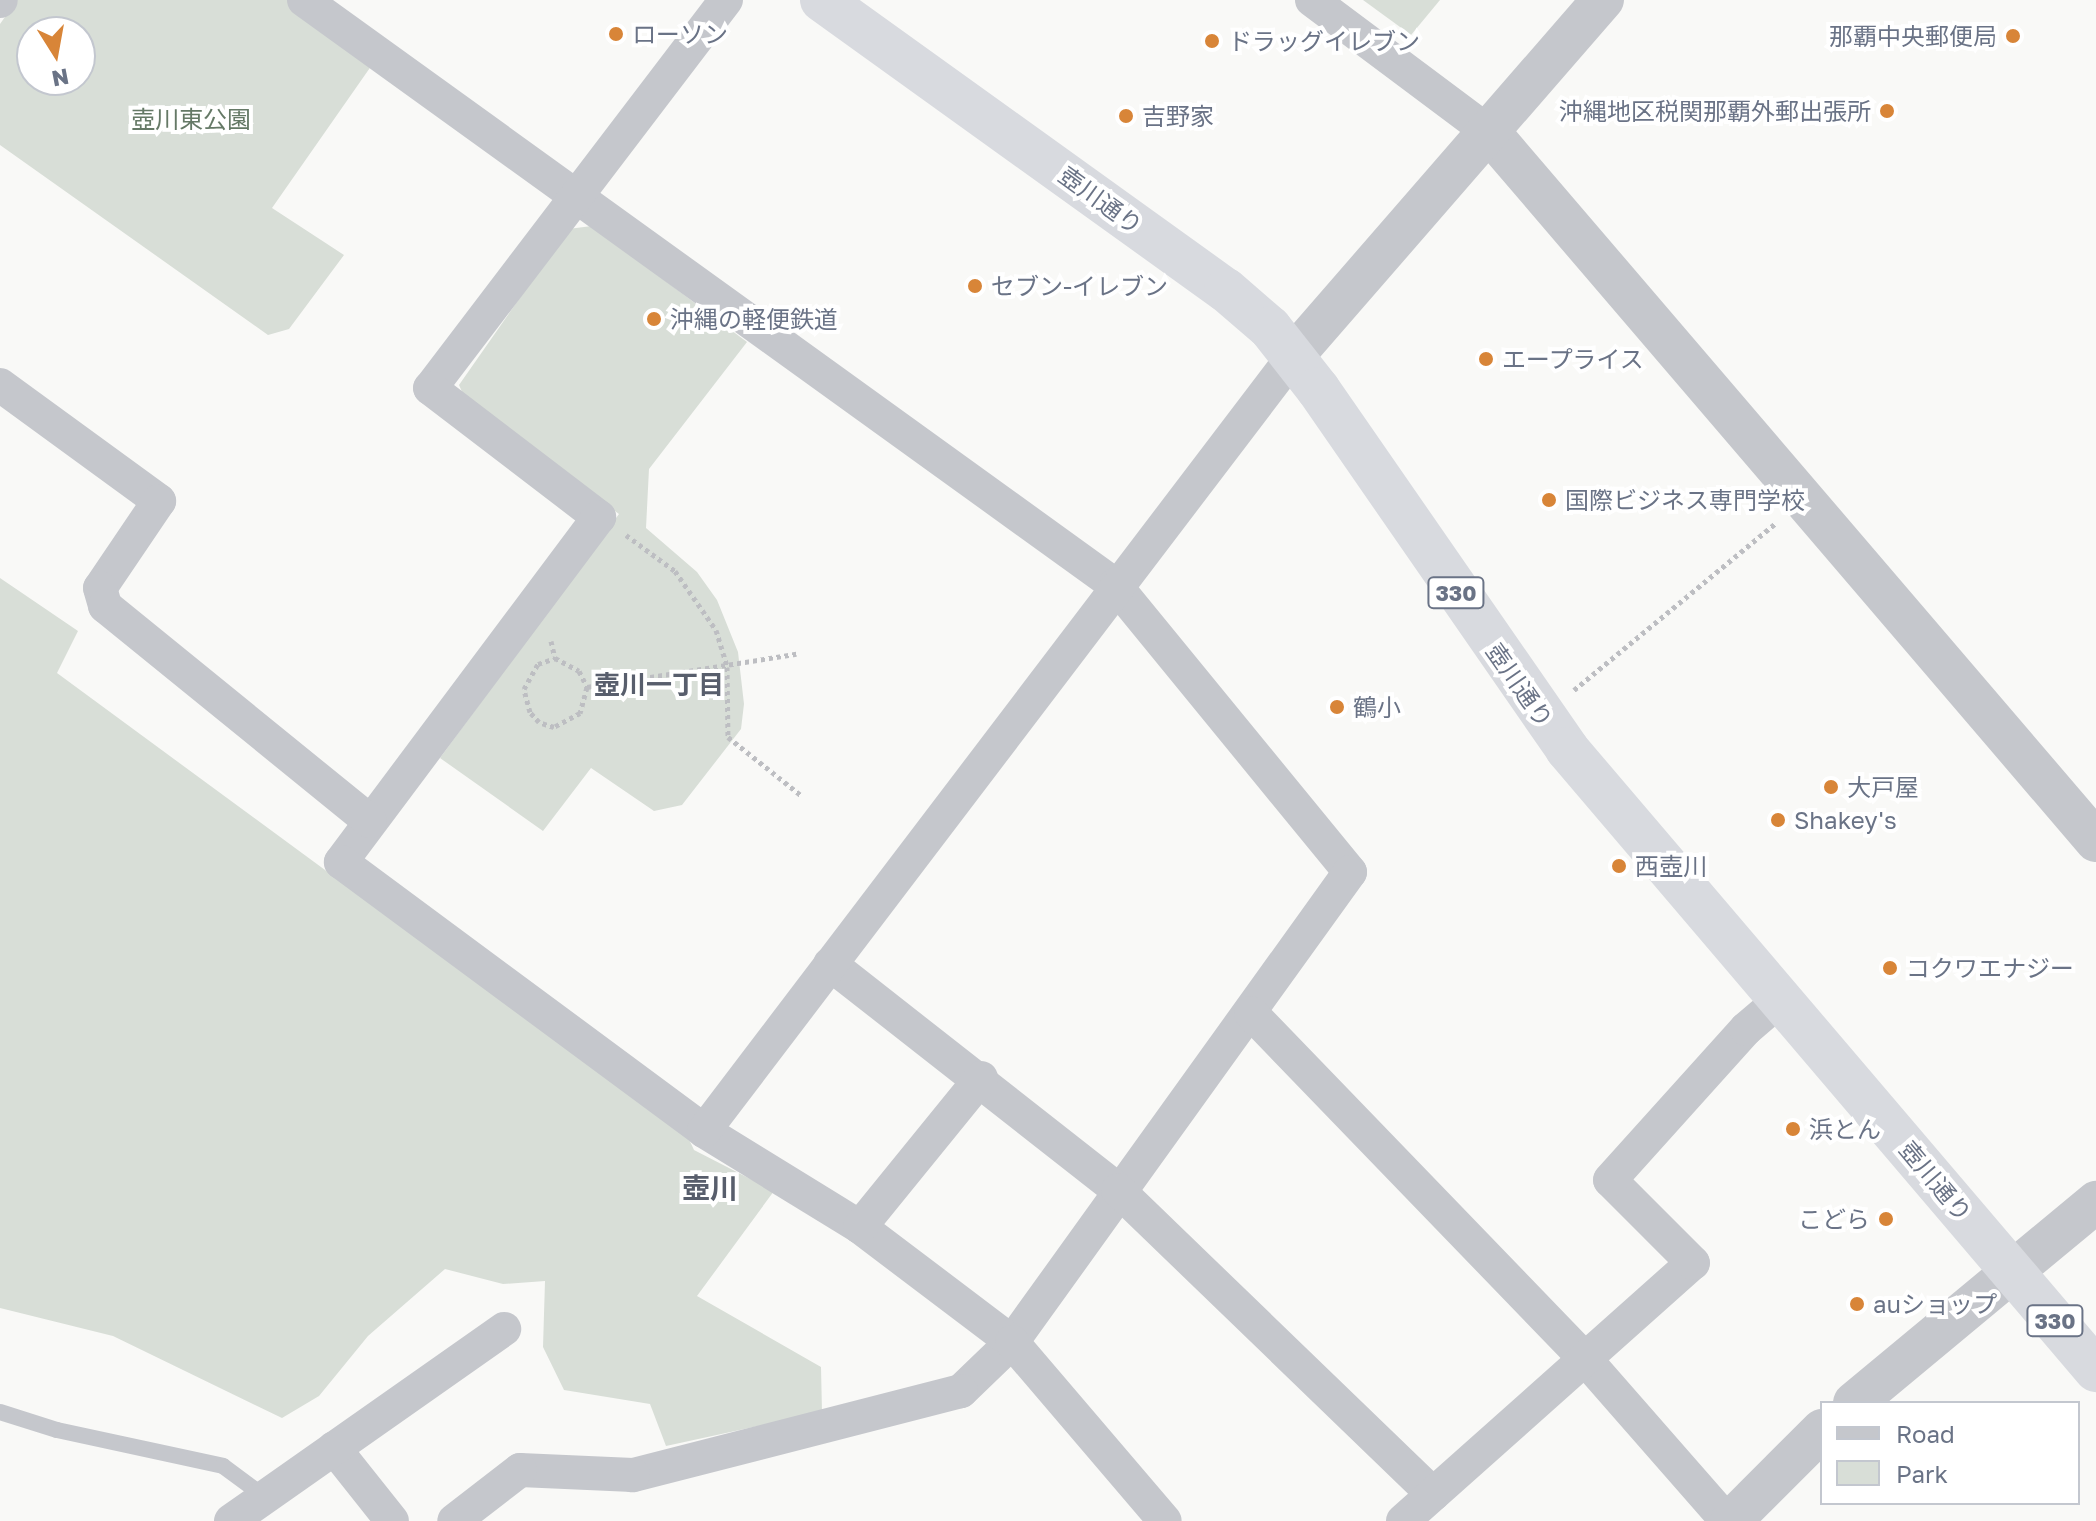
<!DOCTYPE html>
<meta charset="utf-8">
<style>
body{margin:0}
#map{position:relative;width:2096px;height:1521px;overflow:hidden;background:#f9f9f7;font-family:"Golos Text","Noto Sans JP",sans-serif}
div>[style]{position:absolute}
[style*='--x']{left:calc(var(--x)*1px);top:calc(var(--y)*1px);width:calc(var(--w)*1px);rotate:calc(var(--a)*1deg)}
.green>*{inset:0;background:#d8ded7}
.path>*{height:5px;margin-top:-2.5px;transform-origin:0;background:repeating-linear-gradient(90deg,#bdbec2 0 4px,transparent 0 8px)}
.service>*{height:16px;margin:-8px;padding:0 8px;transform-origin:8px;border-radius:8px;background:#c5c7cc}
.minor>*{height:34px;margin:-17px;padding:0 17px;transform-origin:17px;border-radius:17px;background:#c5c7cc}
.tertiary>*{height:42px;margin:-21px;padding:0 21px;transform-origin:21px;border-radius:21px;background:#c5c7cc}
.trunk>*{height:44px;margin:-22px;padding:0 22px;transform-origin:22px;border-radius:22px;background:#d8dadf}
.dots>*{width:22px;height:22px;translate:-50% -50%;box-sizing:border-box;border:4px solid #fff;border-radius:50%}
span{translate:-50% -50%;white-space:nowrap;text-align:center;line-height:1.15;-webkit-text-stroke:8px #fff;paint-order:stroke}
.shield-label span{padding:2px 6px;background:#fff;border:2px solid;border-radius:6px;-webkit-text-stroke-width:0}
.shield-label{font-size:22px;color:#6a7386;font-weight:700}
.poi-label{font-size:24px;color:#6a7386}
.left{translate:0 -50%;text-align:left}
.right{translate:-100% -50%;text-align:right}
.park-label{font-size:24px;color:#657966}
.street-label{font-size:24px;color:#6a7386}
.neighbourhood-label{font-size:26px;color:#585e6c;font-weight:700}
.quarter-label{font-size:28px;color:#585e6c;font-weight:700}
.legend{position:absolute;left:1820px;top:1401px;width:260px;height:104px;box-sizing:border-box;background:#fff;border:2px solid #c3c7cf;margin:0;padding:10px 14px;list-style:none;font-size:24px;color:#6a7386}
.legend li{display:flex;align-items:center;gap:16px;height:40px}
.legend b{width:40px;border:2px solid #c3c7cf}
.north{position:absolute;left:16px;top:16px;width:80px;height:80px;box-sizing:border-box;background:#fff;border:2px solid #c3c7cf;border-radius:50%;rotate:169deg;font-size:22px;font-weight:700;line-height:32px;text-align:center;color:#6a7386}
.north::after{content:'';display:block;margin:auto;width:28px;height:36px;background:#d88538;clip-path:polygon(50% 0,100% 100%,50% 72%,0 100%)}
</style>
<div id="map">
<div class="green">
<div style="clip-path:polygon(evenodd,17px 0,290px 0,374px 62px,272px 208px,344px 255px,289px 329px,268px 335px,0 145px,0 24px,17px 0,32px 32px,80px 32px,80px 80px,32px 80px,32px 32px)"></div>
<div style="clip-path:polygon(1363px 0,1440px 0,1411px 35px)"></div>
<div style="clip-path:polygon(592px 226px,747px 342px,649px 469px,646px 528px,697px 572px,717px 600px,738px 652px,744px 704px,741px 729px,682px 805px,654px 811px,591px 768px,543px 831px,440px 758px,619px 514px,467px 403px,459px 385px,568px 229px)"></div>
<div style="clip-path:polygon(0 578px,78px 631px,57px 673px,688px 1137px,694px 1150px,774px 1191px,697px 1296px,821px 1367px,822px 1412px,666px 1446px,650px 1404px,564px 1390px,543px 1347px,545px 1281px,503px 1284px,445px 1269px,368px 1336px,319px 1396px,282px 1418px,113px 1336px,0 1308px)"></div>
</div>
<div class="path">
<div style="--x:626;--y:535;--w:61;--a:36.3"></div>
<div style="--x:675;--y:571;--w:72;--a:55.2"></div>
<div style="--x:716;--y:630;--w:39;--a:73"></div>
<div style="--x:727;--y:667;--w:70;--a:89.2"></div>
<div style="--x:728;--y:737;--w:95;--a:38.6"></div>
<div style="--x:551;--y:641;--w:17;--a:77"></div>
<div style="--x:555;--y:658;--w:27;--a:28"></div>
<div style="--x:579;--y:671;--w:18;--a:63"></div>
<div style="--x:587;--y:687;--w:27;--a:105"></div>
<div style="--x:580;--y:713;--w:30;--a:152"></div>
<div style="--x:554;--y:727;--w:16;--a:-162"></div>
<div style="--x:539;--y:722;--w:13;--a:-132"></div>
<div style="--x:530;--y:712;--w:24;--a:-105"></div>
<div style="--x:524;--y:689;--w:29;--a:-61"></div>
<div style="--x:538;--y:664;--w:18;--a:-19"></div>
<div style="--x:587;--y:687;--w:212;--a:-9"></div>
<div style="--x:1574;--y:690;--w:262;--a:-39.6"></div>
</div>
<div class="service">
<div style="--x:0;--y:1412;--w:60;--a:17.5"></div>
<div style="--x:57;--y:1430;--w:170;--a:12.2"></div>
<div style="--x:223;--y:1466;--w:52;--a:36.4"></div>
</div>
<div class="minor">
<div style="--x:304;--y:0;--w:1000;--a:35.8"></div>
<div style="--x:1115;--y:585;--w:371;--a:50.7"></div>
<div style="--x:1350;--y:872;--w:579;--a:125.72"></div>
<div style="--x:1012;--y:1342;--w:71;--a:136.1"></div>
<div style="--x:961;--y:1391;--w:339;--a:165.6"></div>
<div style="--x:633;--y:1475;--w:113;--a:-177.5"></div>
<div style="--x:520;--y:1470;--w:83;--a:142.3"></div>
<div style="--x:726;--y:0;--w:488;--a:127.3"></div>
<div style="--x:430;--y:388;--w:213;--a:37.4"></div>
<div style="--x:599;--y:517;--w:431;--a:126.8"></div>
<div style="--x:341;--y:862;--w:452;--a:36.5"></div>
<div style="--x:704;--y:1131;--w:183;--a:31.6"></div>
<div style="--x:860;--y:1227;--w:191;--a:37.1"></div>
<div style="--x:1012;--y:1342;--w:235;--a:49.5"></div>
<div style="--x:1312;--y:0;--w:222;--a:36.8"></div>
<div style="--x:0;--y:1;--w:1;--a:-45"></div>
<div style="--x:0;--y:385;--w:197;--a:36.1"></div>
<div style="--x:159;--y:501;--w:105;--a:124.1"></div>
<div style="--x:100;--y:588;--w:19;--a:74"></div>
<div style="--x:105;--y:606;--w:341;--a:39.1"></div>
<div style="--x:830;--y:964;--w:366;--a:38.1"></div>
<div style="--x:1118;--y:1190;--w:438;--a:44"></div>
<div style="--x:1251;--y:1013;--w:482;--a:46"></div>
<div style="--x:1586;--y:1360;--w:214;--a:48.8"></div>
<div style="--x:704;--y:1131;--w:975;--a:-52.75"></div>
<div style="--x:860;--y:1227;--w:192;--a:-50.9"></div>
<div style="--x:334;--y:1448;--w:93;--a:51.5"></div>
<div style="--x:231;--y:1521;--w:334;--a:-35.1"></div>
<div style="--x:1403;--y:1521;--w:388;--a:-41.7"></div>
<div style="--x:1693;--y:1263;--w:117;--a:-135"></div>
<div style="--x:1610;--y:1180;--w:203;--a:-48"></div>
<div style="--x:1746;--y:1029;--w:46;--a:-40.6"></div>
</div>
<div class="tertiary">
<div style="--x:1490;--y:133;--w:932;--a:49.44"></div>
<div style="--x:1294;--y:355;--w:471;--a:-49"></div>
<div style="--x:1854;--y:1403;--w:315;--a:-39.7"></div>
<div style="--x:1731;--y:1521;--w:129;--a:-45"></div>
</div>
<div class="trunk">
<div style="--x:822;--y:0;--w:497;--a:35.7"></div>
<div style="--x:1226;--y:290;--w:58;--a:40.8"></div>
<div style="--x:1270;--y:328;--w:78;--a:51.8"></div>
<div style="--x:1318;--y:389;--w:438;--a:55.3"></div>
<div style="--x:1567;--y:749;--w:816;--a:49.57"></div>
</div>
<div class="dots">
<div style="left:616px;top:34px;background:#d88538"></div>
<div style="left:2013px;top:36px;background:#d88538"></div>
<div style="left:1212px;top:41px;background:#d88538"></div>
<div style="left:1887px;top:111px;background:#d88538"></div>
<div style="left:1126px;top:116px;background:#d88538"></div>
<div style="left:975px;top:286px;background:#d88538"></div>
<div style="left:654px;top:319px;background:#d88538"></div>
<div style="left:1486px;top:359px;background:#d88538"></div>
<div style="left:1549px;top:500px;background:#d88538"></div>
<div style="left:1337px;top:707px;background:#d88538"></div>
<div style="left:1831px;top:787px;background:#d88538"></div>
<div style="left:1778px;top:820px;background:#d88538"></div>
<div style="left:1619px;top:866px;background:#d88538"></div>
<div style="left:1890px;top:968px;background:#d88538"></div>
<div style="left:1793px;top:1129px;background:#d88538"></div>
<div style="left:1886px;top:1219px;background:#d88538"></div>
<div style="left:1857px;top:1304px;background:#d88538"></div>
</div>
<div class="shield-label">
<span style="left:1456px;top:593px">330</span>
<span style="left:2055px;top:1321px">330</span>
</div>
<div class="poi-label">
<span class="left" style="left:632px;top:34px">ローソン</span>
<span class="right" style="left:1997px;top:36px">那覇中央郵便局</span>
<span class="left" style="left:1228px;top:41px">ドラッグイレブン</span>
<span class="right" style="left:1871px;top:111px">沖縄地区税関那覇外郵出張所</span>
<span class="left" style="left:1142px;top:116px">吉野家</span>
<span class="left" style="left:991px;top:286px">セブン-イレブン</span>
<span class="left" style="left:670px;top:319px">沖縄の軽便鉄道</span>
<span class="left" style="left:1502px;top:359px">エープライス</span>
<span class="left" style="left:1565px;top:500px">国際ビジネス専門学校</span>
<span class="left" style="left:1353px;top:707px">鶴小</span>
<span class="left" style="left:1847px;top:787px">大戸屋</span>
<span class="left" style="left:1794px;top:820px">Shakey's</span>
<span class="left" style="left:1635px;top:866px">西壺川</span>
<span class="left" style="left:1906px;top:968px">コクワエナジー</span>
<span class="left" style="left:1809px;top:1129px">浜とん</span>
<span class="right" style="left:1870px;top:1219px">こどら</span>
<span class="left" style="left:1873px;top:1304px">auショップ</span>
</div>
<div class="park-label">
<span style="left:191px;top:119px">壺川東公園</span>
</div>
<div class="street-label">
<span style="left:1101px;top:200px;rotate:36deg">壺川通り</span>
<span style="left:1520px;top:685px;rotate:55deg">壺川通り</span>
<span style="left:1936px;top:1181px;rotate:50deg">壺川通り</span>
</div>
<div class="neighbourhood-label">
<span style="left:659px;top:685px">壺川一丁目</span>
</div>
<div class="quarter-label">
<span style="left:710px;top:1188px">壺川</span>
</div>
<ul class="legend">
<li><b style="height:10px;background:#c5c7cc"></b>Road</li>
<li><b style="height:22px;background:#d8ded7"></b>Park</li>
</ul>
<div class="north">N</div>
</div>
